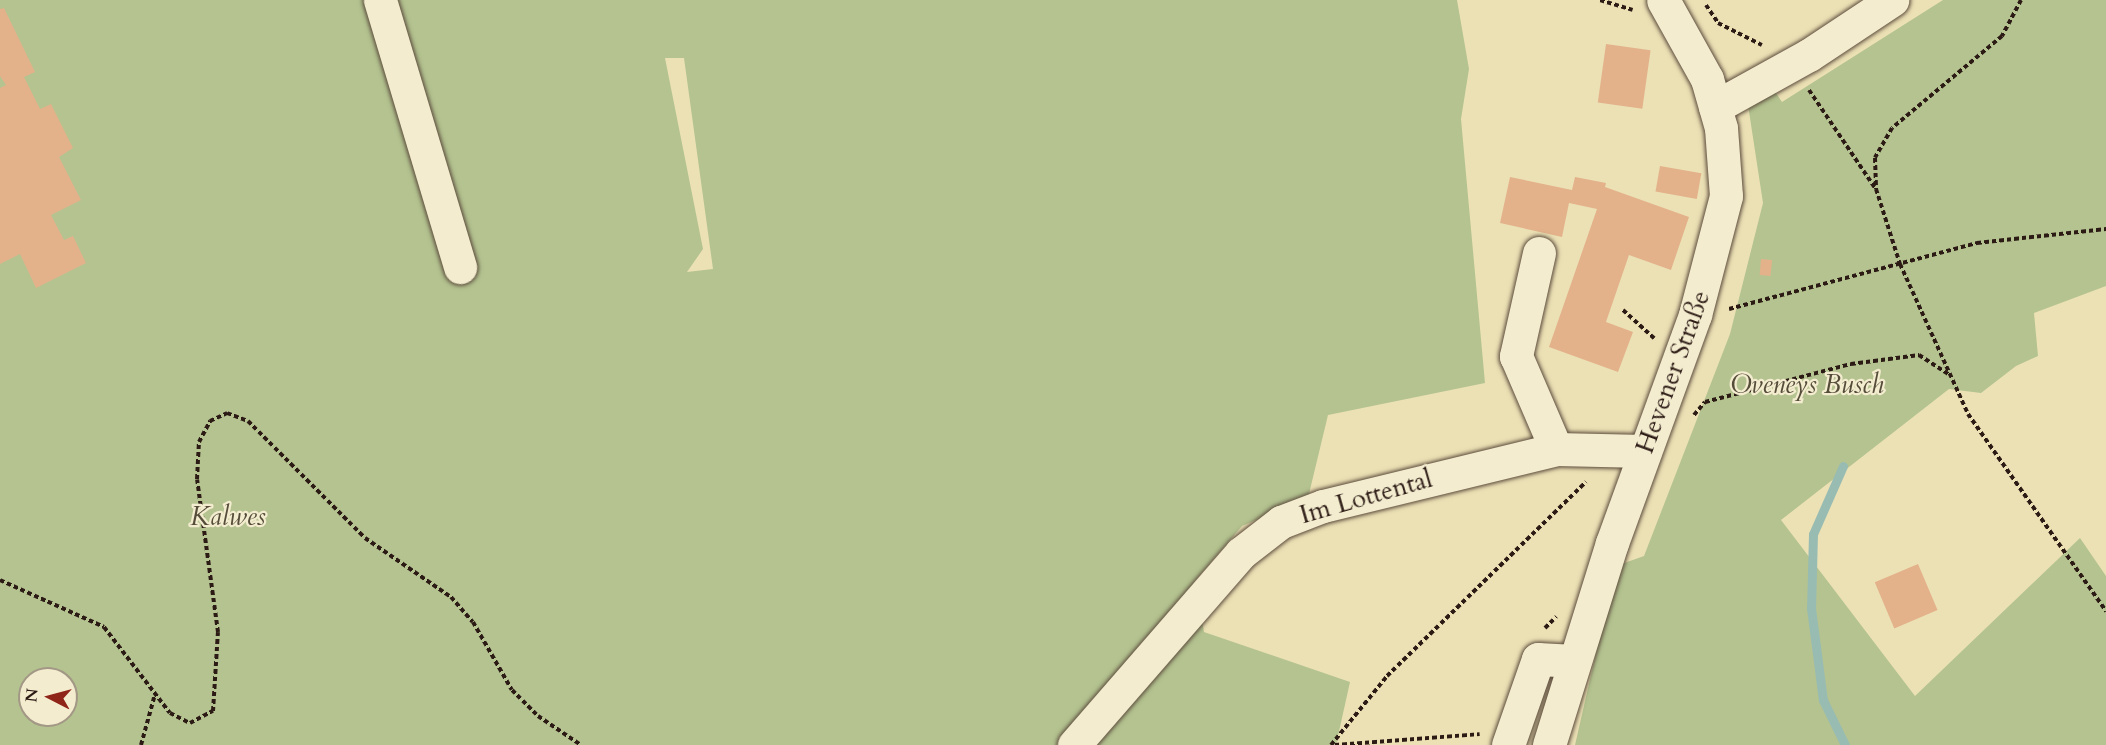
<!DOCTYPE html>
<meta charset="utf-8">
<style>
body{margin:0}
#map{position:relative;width:2106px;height:745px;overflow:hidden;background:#ece1b5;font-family:Cardo,serif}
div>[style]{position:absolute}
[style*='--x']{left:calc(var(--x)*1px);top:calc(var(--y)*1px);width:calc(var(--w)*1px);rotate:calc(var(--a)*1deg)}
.green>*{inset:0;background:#b4c390}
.stream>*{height:9px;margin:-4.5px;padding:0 4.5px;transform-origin:4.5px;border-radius:4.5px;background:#99bcb2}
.building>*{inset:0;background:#e3b28b;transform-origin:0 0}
.path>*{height:4px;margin-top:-2px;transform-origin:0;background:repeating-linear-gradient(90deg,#2c1b15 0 4.5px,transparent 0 7.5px)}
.roads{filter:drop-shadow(0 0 2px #5c4c3d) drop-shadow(0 0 2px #5c4c3d)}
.minor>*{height:33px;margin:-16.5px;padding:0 16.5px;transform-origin:16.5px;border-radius:16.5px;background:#f3eccf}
span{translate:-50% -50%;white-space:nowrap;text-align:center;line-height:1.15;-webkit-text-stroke:4.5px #f3eccf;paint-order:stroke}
.street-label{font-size:26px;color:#2c1b15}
.park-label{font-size:26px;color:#554d3a;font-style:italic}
.north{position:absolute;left:18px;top:667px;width:60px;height:60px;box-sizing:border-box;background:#f3eccf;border:2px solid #a39885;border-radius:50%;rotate:276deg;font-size:16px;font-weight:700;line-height:24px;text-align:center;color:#2c1b15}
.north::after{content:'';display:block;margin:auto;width:21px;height:27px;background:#8f2418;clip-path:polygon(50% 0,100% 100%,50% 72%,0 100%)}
</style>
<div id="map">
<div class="green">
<div style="clip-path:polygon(evenodd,0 0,1457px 0,1469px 69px,1461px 119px,1485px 383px,1328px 415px,1308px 498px,1242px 526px,1195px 581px,1204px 632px,1350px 682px,1336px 745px,0 745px,0 0,665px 58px,684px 58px,713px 269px,687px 272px,703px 249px,665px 58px,0 0,30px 679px,66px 679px,66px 715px,30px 715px,30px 679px)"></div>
<div style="clip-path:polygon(1943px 0,2106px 0,2106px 286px,2034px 313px,2038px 356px,2016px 366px,1981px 393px,1949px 389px,1781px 520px,1915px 696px,2080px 538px,2106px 576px,2106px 745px,1575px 745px,1616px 566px,1644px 556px,1730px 334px,1763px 203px,1748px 105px,1774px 90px,1782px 102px)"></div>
</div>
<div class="stream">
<div style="--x:1843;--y:466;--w:74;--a:113.8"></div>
<div style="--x:1813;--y:534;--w:74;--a:91.5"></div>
<div style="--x:1811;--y:608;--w:93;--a:82.6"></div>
<div style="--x:1823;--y:700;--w:50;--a:63.9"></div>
</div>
<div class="building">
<div style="clip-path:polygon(4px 8px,35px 72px,24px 77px,40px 109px,51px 104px,73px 148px,59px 157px,81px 200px,51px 215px,64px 240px,73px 236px,86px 263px,36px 288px,20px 254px,0 264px,0 88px,6px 85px,0 76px,0 9px)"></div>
<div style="left:1606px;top:44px;width:45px;height:59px;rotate:8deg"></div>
<div style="left:1660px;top:166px;width:42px;height:26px;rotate:10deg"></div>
<div style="clip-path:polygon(1510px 177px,1572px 190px,1575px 177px,1606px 183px,1605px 187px,1689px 217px,1671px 270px,1629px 255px,1606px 322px,1633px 332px,1618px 372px,1549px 347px,1597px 209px,1569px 203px,1562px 237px,1500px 223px)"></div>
<div style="left:1761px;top:259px;width:11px;height:16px;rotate:5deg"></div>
<div style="left:1918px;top:564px;width:50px;height:47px;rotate:67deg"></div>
</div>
<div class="path">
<div style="--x:1600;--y:0;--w:34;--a:17"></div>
<div style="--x:2021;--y:0;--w:41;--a:117.8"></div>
<div style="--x:2002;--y:36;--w:143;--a:140.1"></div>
<div style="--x:1892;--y:128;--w:34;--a:120"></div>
<div style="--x:1875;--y:158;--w:31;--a:88"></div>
<div style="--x:1876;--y:189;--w:79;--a:72.3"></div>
<div style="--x:1900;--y:264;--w:165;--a:65.6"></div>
<div style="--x:1968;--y:414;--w:241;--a:55"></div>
<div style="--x:1706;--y:5;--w:22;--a:56"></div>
<div style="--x:1718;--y:23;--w:49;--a:26.6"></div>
<div style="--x:1809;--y:90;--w:118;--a:56"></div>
<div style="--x:1729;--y:309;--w:257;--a:-14.9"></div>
<div style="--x:1977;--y:243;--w:130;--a:-6.2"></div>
<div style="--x:1623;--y:310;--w:42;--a:42.1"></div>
<div style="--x:1705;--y:402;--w:151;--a:-14.6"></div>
<div style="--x:1851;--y:364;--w:69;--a:-7.5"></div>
<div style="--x:1919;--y:355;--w:35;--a:33"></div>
<div style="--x:1694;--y:415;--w:17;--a:-50"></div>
<div style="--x:0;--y:580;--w:114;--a:24.3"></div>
<div style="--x:104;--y:627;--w:108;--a:52.5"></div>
<div style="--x:170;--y:713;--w:22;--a:27"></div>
<div style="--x:190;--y:723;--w:26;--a:-28"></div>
<div style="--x:213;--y:711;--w:79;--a:-86.4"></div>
<div style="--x:218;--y:632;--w:154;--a:-97.8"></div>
<div style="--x:197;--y:479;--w:37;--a:-87"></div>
<div style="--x:199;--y:442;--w:24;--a:-62"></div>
<div style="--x:210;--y:421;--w:19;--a:-25"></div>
<div style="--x:227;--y:413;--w:22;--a:21"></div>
<div style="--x:248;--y:421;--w:165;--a:45"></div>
<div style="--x:365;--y:538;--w:104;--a:34.5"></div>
<div style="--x:451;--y:597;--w:33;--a:49"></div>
<div style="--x:473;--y:622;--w:78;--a:60.2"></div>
<div style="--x:512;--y:690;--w:37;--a:45"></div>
<div style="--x:538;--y:716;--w:52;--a:34"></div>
<div style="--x:1545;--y:628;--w:16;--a:-45"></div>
<div style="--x:141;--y:745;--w:53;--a:-74.6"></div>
<div style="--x:1331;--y:745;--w:89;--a:-50.9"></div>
<div style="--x:1387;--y:676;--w:278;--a:-44.3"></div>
<div style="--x:1335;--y:745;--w:145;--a:-4.3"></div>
</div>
<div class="roads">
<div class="minor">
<div style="--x:380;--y:0;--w:279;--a:73.3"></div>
<div style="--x:1715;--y:107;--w:107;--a:-29"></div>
<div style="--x:1809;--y:55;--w:100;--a:-33.5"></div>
<div style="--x:1539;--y:253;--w:106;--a:102.6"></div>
<div style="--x:1516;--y:356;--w:101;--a:66.7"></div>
<div style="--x:1074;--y:745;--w:254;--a:-49"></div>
<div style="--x:1241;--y:553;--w:51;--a:-37.8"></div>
<div style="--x:1281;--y:522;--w:45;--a:-20.9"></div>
<div style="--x:1323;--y:506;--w:240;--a:-13.7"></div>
<div style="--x:1556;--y:449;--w:89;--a:1.3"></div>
<div style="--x:1508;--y:745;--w:91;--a:-70.8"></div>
<div style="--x:1538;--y:659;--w:36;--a:3"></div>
<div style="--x:1549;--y:745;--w:212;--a:-72.7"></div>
<div style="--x:1612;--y:543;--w:243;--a:-70"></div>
<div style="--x:1695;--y:315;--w:123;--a:-75.4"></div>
<div style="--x:1726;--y:196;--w:68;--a:-94.2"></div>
<div style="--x:1721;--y:128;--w:51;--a:-105.9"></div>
<div style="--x:1707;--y:79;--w:90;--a:-119.1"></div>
</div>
</div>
<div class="street-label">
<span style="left:1673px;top:372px;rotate:-70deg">Hevener Straße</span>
<span style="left:1366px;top:497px;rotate:-16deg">Im Lottental</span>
</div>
<div class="park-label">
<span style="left:1807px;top:385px">Oveneys Busch</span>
<span style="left:228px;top:517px">Kalwes</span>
</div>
<div class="north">N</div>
</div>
